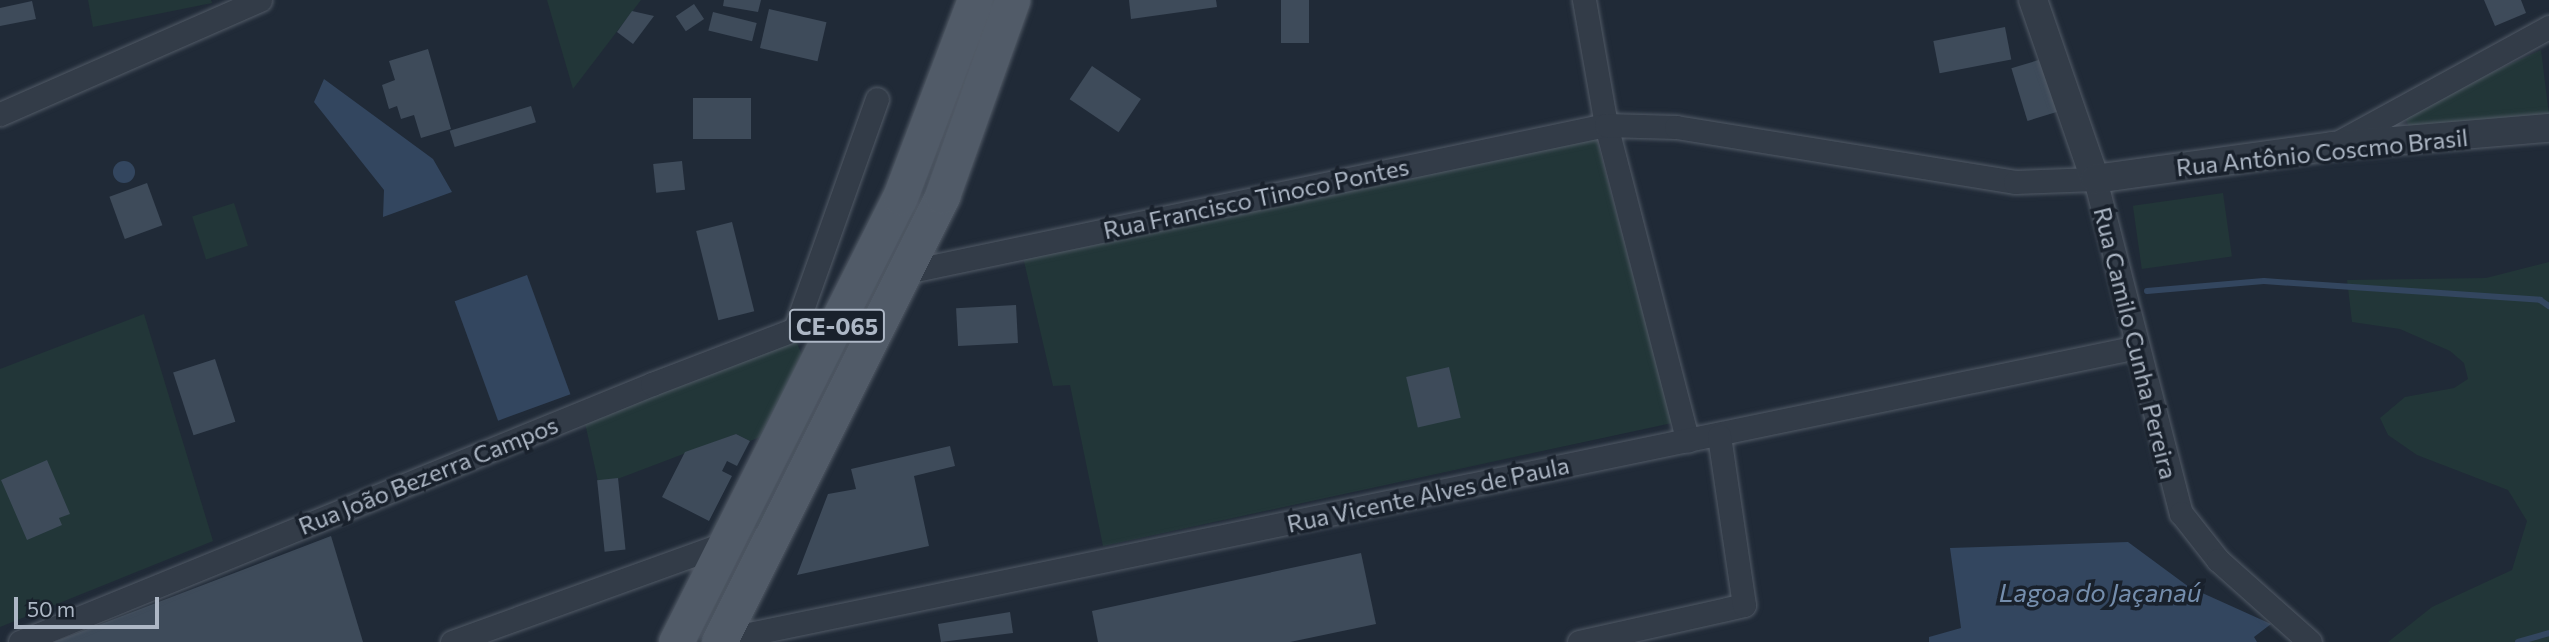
<!DOCTYPE html>
<meta charset="utf-8">
<style>
body{margin:0}
#map{position:relative;width:2549px;height:642px;overflow:hidden;background:#202a37;font-family:Commissioner,sans-serif}
div>[style]{position:absolute}
[style*='--x']{left:calc(var(--x)*1px);top:calc(var(--y)*1px);width:calc(var(--w)*1px);rotate:calc(var(--a)*1deg)}
.green>*{inset:0;background:#223638;transform-origin:0 0}
.water>*{inset:0;background:#33465f;transform-origin:0 0}
.round{border-radius:50%}
.stream>*{height:6px;margin:-3px;padding:0 3px;transform-origin:3px;border-radius:3px;background:#33465f}
.building>*{inset:0;background:#3e4b5a;transform-origin:0 0}
.roads{filter:drop-shadow(0 0 2px #515a66) drop-shadow(0 0 2px #515a66)}
.minor>*{height:23px;margin:-11.5px;padding:0 11.5px;transform-origin:11.5px;border-radius:11.5px;background:#333c48}
.tertiary>*{height:28px;margin:-14px;padding:0 14px;transform-origin:14px;border-radius:14px;background:#333c48}
.primary>*{height:35px;margin:-17.5px;padding:0 17.5px;transform-origin:17.5px;border-radius:17.5px;background:#515b68}
span{translate:-50% -50%;white-space:nowrap;text-align:center;line-height:1.15;-webkit-text-stroke:7px #19212c;paint-order:stroke}
.shield-label span{padding:2px 5px;background:#19212c;border:2px solid;border-radius:5px;-webkit-text-stroke-width:0}
.shield-label{font-size:23px;color:#adb7c5;font-weight:700}
.street-label{font-size:24px;color:#adb7c5}
.water-label{font-size:26px;color:#758ead;font-style:italic}
.scale{position:absolute;left:14px;top:597px;width:145px;height:32px;box-sizing:border-box;border:4px solid #adb7c5;border-top:0;padding-left:9px;font-size:21px;line-height:24px;white-space:nowrap;color:#adb7c5;-webkit-text-stroke:5px #19212c;paint-order:stroke}
</style>
<div id="map">
<div class="green">
<div style="clip-path:polygon(88px 0,211px 0,212px 3px,93px 27px)"></div>
<div style="clip-path:polygon(547px 0,641px 0,573px 89px)"></div>
<div style="clip-path:polygon(2541px 50px,2549px 115px,2412px 133px,2403px 113px)"></div>
<div style="clip-path:polygon(1596px 136px,1672px 423px,1103px 546px,1070px 385px,1053px 386px,1023px 257px)"></div>
<div style="left:2223px;top:193px;width:64px;height:91px;rotate:82deg"></div>
<div style="left:234px;top:203px;width:45px;height:44px;rotate:72deg"></div>
<div style="clip-path:polygon(2549px 262px,2549px 642px,2388px 642px,2432px 607px,2512px 570px,2527px 521px,2508px 490px,2417px 455px,2388px 435px,2380px 418px,2405px 397px,2454px 388px,2468px 379px,2464px 363px,2450px 351px,2400px 329px,2352px 322px,2347px 280px,2486px 278px)"></div>
<div style="clip-path:polygon(144px 314px,213px 541px,0 627px,0 369px)"></div>
<div style="clip-path:polygon(796px 341px,802px 355px,760px 437px,750px 441px,736px 434px,599px 486px,585px 423px)"></div>
</div>
<div class="water">
<div style="clip-path:polygon(324px 79px,433px 159px,452px 192px,383px 217px,384px 190px,314px 102px)"></div>
<div class="round" style="left:113px;top:161px;width:22px;height:22px"></div>
<div style="left:527px;top:275px;width:127px;height:77px;rotate:70deg"></div>
<div style="clip-path:polygon(2128px 542px,2189px 587px,2271px 624px,2254px 637px,2257px 642px,1929px 642px,1929px 637px,1961px 628px,1950px 548px)"></div>
</div>
<div class="stream">
<div style="--x:2147;--y:291;--w:117;--a:-4.9"></div>
<div style="--x:2264;--y:281;--w:277;--a:3.9"></div>
<div style="--x:2540;--y:300;--w:11;--a:34"></div>
<div style="--x:2518;--y:642;--w:32;--a:-16"></div>
</div>
<div class="building">
<div style="clip-path:polygon(724px 0,761px 0,758px 12px,723px 6px)"></div>
<div style="clip-path:polygon(1129px 0,1216px 0,1217px 7px,1131px 19px)"></div>
<div style="left:1281px;top:0;width:28px;height:43px"></div>
<div style="clip-path:polygon(2484px 0,2521px 0,2526px 13px,2495px 26px)"></div>
<div style="clip-path:polygon(32px 1px,36px 19px,0 26px,0 8px)"></div>
<div style="left:694px;top:4px;width:18px;height:22px;rotate:56deg"></div>
<div style="left:769px;top:9px;width:59px;height:40px;rotate:13deg"></div>
<div style="clip-path:polygon(632px 11px,654px 16px,633px 44px,617px 32px)"></div>
<div style="left:713px;top:12px;width:45px;height:19px;rotate:14deg"></div>
<div style="left:2005px;top:27px;width:33px;height:73px;rotate:79deg"></div>
<div style="clip-path:polygon(428px 49px,451px 129px,421px 138px,414px 115px,401px 119px,397px 106px,389px 109px,382px 85px,395px 80px,389px 61px)"></div>
<div style="left:2042px;top:59px;width:55px;height:32px;rotate:73deg"></div>
<div style="left:1092px;top:66px;width:59px;height:40px;rotate:34deg"></div>
<div style="left:693px;top:98px;width:58px;height:41px"></div>
<div style="left:531px;top:106px;width:17px;height:85px;rotate:73deg"></div>
<div style="left:682px;top:161px;width:29px;height:29px;rotate:84deg"></div>
<div style="left:147px;top:183px;width:45px;height:40px;rotate:70deg"></div>
<div style="left:732px;top:222px;width:92px;height:37px;rotate:76deg"></div>
<div style="left:1016px;top:305px;width:38px;height:60px;rotate:87deg"></div>
<div style="left:215px;top:359px;width:66px;height:44px;rotate:72deg"></div>
<div style="left:1449px;top:367px;width:52px;height:44px;rotate:77deg"></div>
<div style="clip-path:polygon(736px 434px,750px 441px,737px 466px,727px 461px,722px 471px,732px 476px,709px 521px,662px 497px,685px 452px)"></div>
<div style="clip-path:polygon(950px 446px,955px 466px,914px 476px,929px 546px,797px 575px,828px 494px,856px 489px,851px 469px)"></div>
<div style="clip-path:polygon(47px 460px,70px 514px,59px 518px,62px 525px,27px 540px,1px 480px)"></div>
<div style="left:618px;top:478px;width:72px;height:21px;rotate:84deg"></div>
<div style="clip-path:polygon(331px 536px,363px 642px,54px 642px)"></div>
<div style="clip-path:polygon(1361px 553px,1376px 624px,1290px 642px,1098px 642px,1092px 611px)"></div>
<div style="clip-path:polygon(1010px 612px,1013px 633px,941px 642px,938px 624px)"></div>
</div>
<div class="roads">
<div class="minor">
<div style="--x:1584;--y:0;--w:127;--a:80"></div>
<div style="--x:1606;--y:125;--w:326;--a:75.5"></div>
<div style="--x:0;--y:114;--w:284;--a:-23.7"></div>
<div style="--x:2337;--y:143;--w:242;--a:-28.7"></div>
<div style="--x:906;--y:272;--w:715;--a:-11.86"></div>
<div style="--x:1606;--y:125;--w:70;--a:1.6"></div>
<div style="--x:1676;--y:127;--w:343;--a:9.2"></div>
<div style="--x:2015;--y:182;--w:80;--a:-2.1"></div>
<div style="--x:2095;--y:179;--w:345;--a:75.6"></div>
<div style="--x:2181;--y:513;--w:60;--a:51.8"></div>
<div style="--x:2218;--y:560;--w:123;--a:41.7"></div>
<div style="--x:795;--y:329;--w:244;--a:-70.4"></div>
<div style="--x:720;--y:640;--w:1447;--a:-11.68"></div>
<div style="--x:20;--y:642;--w:683;--a:-22.21"></div>
<div style="--x:652;--y:384;--w:153;--a:-21"></div>
<div style="--x:795;--y:329;--w:47;--a:-12.3"></div>
<div style="--x:452;--y:642;--w:291;--a:-19.9"></div>
<div style="--x:1579;--y:642;--w:169;--a:-12.6"></div>
<div style="--x:1744;--y:605;--w:171;--a:-98.4"></div>
</div>
<div class="tertiary">
<div style="--x:2033;--y:0;--w:189;--a:70.9"></div>
<div style="--x:2095;--y:179;--w:240;--a:-7.9"></div>
<div style="--x:2333;--y:146;--w:217;--a:-4.8"></div>
</div>
<div class="primary">
<div style="--x:676;--y:642;--w:498;--a:-63.3"></div>
<div style="--x:900;--y:197;--w:211;--a:-69.2"></div>
<div style="--x:719;--y:642;--w:499;--a:-63.4"></div>
<div style="--x:942;--y:196;--w:208;--a:-70.3"></div>
</div>
</div>
<div class="shield-label">
<span style="left:837px;top:326px">CE-065</span>
</div>
<div class="street-label">
<span style="left:2322px;top:152px;rotate:-6deg">Rua Antônio Coscmo Brasil</span>
<span style="left:1256px;top:198px;rotate:-12deg">Rua Francisco Tinoco Pontes</span>
<span style="left:2136px;top:343px;rotate:76deg">Rua Camilo Cunha Pereira</span>
<span style="left:428px;top:475px;rotate:-22deg">Rua João Bezerra Campos</span>
<span style="left:1428px;top:494px;rotate:-12deg">Rua Vicente Alves de Paula</span>
</div>
<div class="water-label">
<span style="left:2100px;top:592px">Lagoa do Jaçanaú</span>
</div>
<div class="scale">50 m</div>
</div>
